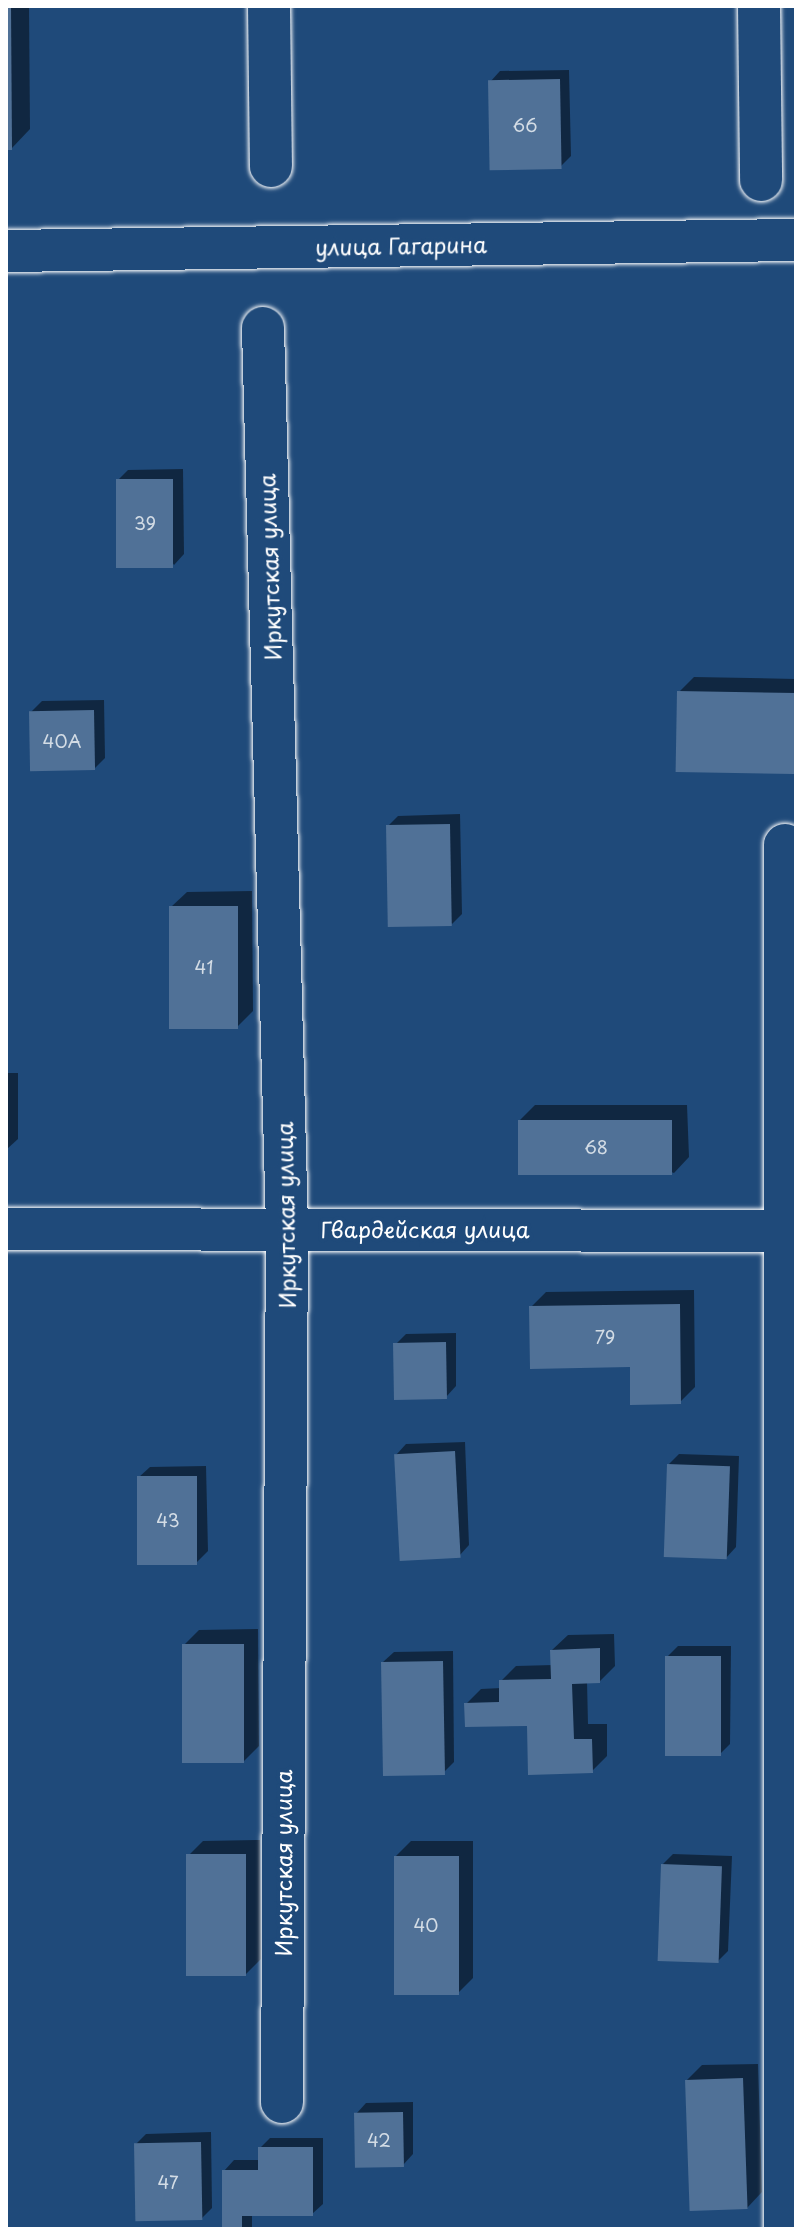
<!DOCTYPE html>
<meta charset="utf-8">
<style>
body{margin:0}
#map{position:relative;width:802px;height:2235px;overflow:hidden;background:#1f4a7a;font-family:"Playpen Sans",sans-serif}
div>[style]{position:absolute}
[style*='--x']{left:calc(var(--x)*1px);top:calc(var(--y)*1px);width:calc(var(--w)*1px);rotate:calc(var(--a)*1deg)}
.shadow>*{inset:0;background:#0007}
.building>*{inset:0;background:#507197;transform-origin:0 0}
.roads{filter:drop-shadow(0 0 2px #fff) drop-shadow(0 0 2px #fff)}
.minor>*{height:42px;margin:-21px;padding:0 21px;transform-origin:21px;border-radius:21px;background:#1f4a7a}
span{translate:-50% -50%;white-space:nowrap;text-align:center;line-height:1.15;-webkit-text-stroke:8px #1f4a7a;paint-order:stroke}
.number-label{font-size:18px;color:#d3dce5}
.number-label span{-webkit-text-stroke-width:0}
.street-label{font-size:22px;color:#fff}
.frame{position:absolute;inset:0;border:8px solid #fff;pointer-events:none}
</style>
<div id="map">
<div class="shadow">
<div style="clip-path:polygon(6px 6px,29px 6px,30px 129px,12px 148px,6px 148px)"></div>
<div style="clip-path:polygon(569px 70px,571px 156px,560px 167px,490px 82px,500px 71px)"></div>
<div style="clip-path:polygon(183px 469px,184px 554px,174px 565px,118px 480px,128px 470px)"></div>
<div style="clip-path:polygon(694px 677px,796px 679px,796px 772px,679px 692px)"></div>
<div style="clip-path:polygon(104px 700px,105px 758px,95px 768px,31px 712px,42px 701px)"></div>
<div style="clip-path:polygon(460px 814px,462px 914px,452px 924px,388px 826px,398px 816px)"></div>
<div style="clip-path:polygon(252px 891px,253px 1011px,238px 1026px,171px 907px,187px 892px)"></div>
<div style="clip-path:polygon(6px 1073px,18px 1073px,18px 1139px,7px 1149px)"></div>
<div style="clip-path:polygon(535px 1105px,687px 1105px,689px 1157px,674px 1173px,520px 1120px)"></div>
<div style="clip-path:polygon(694px 1290px,695px 1387px,680px 1402px,632px 1365px,531px 1307px,546px 1292px)"></div>
<div style="clip-path:polygon(456px 1333px,456px 1386px,446px 1397px,395px 1345px,406px 1334px)"></div>
<div style="clip-path:polygon(465px 1442px,469px 1545px,459px 1556px,396px 1455px,406px 1444px)"></div>
<div style="clip-path:polygon(679px 1454px,739px 1456px,736px 1547px,726px 1558px,669px 1464px)"></div>
<div style="clip-path:polygon(206px 1466px,208px 1551px,197px 1562px,139px 1477px,150px 1467px)"></div>
<div style="clip-path:polygon(258px 1629px,259px 1746px,244px 1761px,184px 1645px,199px 1630px)"></div>
<div style="clip-path:polygon(614px 1634px,615px 1666px,600px 1681px,587px 1681px,588px 1724px,607px 1724px,607px 1756px,592px 1771px,529px 1724px,466px 1704px,481px 1689px,501px 1688px,501px 1681px,516px 1666px,553px 1665px,552px 1650px,568px 1635px)"></div>
<div style="clip-path:polygon(678px 1646px,731px 1646px,730px 1744px,719px 1755px,667px 1657px)"></div>
<div style="clip-path:polygon(453px 1651px,454px 1762px,443px 1773px,383px 1662px,394px 1652px)"></div>
<div style="clip-path:polygon(260px 1840px,261px 1959px,246px 1974px,188px 1856px,203px 1841px)"></div>
<div style="clip-path:polygon(411px 1841px,473px 1841px,473px 1978px,458px 1993px,396px 1856px)"></div>
<div style="clip-path:polygon(673px 1854px,732px 1856px,728px 1951px,718px 1961px,663px 1864px)"></div>
<div style="clip-path:polygon(758px 2064px,762px 2192px,747px 2208px,687px 2080px,702px 2065px)"></div>
<div style="clip-path:polygon(413px 2102px,413px 2154px,403px 2165px,356px 2114px,366px 2103px)"></div>
<div style="clip-path:polygon(211px 2132px,212px 2208px,202px 2218px,136px 2144px,146px 2134px)"></div>
<div style="clip-path:polygon(270px 2138px,323px 2138px,323px 2204px,312px 2214px,252px 2214px,252px 2229px,224px 2229px,224px 2171px,234px 2160px,260px 2160px,260px 2148px)"></div>
</div>
<div class="building">
<div style="clip-path:polygon(6px 6px,11px 6px,12px 150px,6px 150px)"></div>
<div style="left:560px;top:79px;width:90px;height:72px;rotate:89deg"></div>
<div style="left:116px;top:479px;width:57px;height:89px"></div>
<div style="left:677px;top:691px;width:119px;height:81px;rotate:1deg"></div>
<div style="left:94px;top:710px;width:60px;height:65px;rotate:89deg"></div>
<div style="left:450px;top:824px;width:102px;height:64px;rotate:89deg"></div>
<div style="left:169px;top:906px;width:69px;height:123px"></div>
<div style="left:518px;top:1120px;width:154px;height:55px"></div>
<div style="clip-path:polygon(680px 1304px,681px 1404px,630px 1405px,630px 1367px,530px 1369px,529px 1306px)"></div>
<div style="left:446px;top:1342px;width:57px;height:53px;rotate:89deg"></div>
<div style="left:455px;top:1451px;width:107px;height:61px;rotate:87deg"></div>
<div style="left:667px;top:1464px;width:63px;height:93px;rotate:2deg"></div>
<div style="left:137px;top:1476px;width:60px;height:89px"></div>
<div style="left:182px;top:1644px;width:62px;height:119px"></div>
<div style="clip-path:polygon(600px 1648px,600px 1683px,572px 1684px,574px 1739px,592px 1739px,593px 1773px,528px 1775px,527px 1726px,465px 1727px,464px 1703px,499px 1702px,499px 1680px,551px 1679px,550px 1650px)"></div>
<div style="left:665px;top:1656px;width:56px;height:100px"></div>
<div style="left:443px;top:1661px;width:114px;height:62px;rotate:89deg"></div>
<div style="left:246px;top:1854px;width:122px;height:60px;rotate:90deg"></div>
<div style="left:394px;top:1856px;width:65px;height:139px"></div>
<div style="left:661px;top:1864px;width:61px;height:97px;rotate:2deg"></div>
<div style="left:743px;top:2078px;width:131px;height:58px;rotate:88deg"></div>
<div style="left:403px;top:2112px;width:55px;height:49px;rotate:89deg"></div>
<div style="left:201px;top:2142px;width:78px;height:67px;rotate:89deg"></div>
<div style="clip-path:polygon(258px 2147px,313px 2147px,313px 2216px,242px 2216px,242px 2229px,222px 2229px,222px 2170px,258px 2170px)"></div>
</div>
<div class="roads">
<div class="minor">
<div style="--x:269;--y:6;--w:160;--a:89.3"></div>
<div style="--x:759;--y:6;--w:174;--a:89.3"></div>
<div style="--x:6;--y:251;--w:790;--a:-0.8"></div>
<div style="--x:263;--y:328;--w:901;--a:88.47"></div>
<div style="--x:287;--y:1229;--w:873;--a:90.33"></div>
<div style="--x:785;--y:845;--w:1384;--a:90"></div>
<div style="--x:6;--y:1229;--w:790;--a:0.15"></div>
</div>
</div>
<div class="number-label">
<span style="left:525px;top:125px">66</span>
<span style="left:145px;top:523px">39</span>
<span style="left:62px;top:741px">40А</span>
<span style="left:204px;top:967px">41</span>
<span style="left:596px;top:1147px">68</span>
<span style="left:605px;top:1337px">79</span>
<span style="left:168px;top:1520px">43</span>
<span style="left:426px;top:1925px">40</span>
<span style="left:379px;top:2140px">42</span>
<span style="left:168px;top:2182px">47</span>
</div>
<div class="street-label">
<span style="left:401px;top:245px;rotate:-1deg">улица Гагарина</span>
<span style="left:269px;top:567px;rotate:-92deg">Иркутская улица</span>
<span style="left:285px;top:1215px;rotate:-91deg">Иркутская улица</span>
<span style="left:425px;top:1229px">Гвардейская улица</span>
<span style="left:283px;top:1863px;rotate:-90deg">Иркутская улица</span>
</div>
<div class="frame"></div>
</div>
